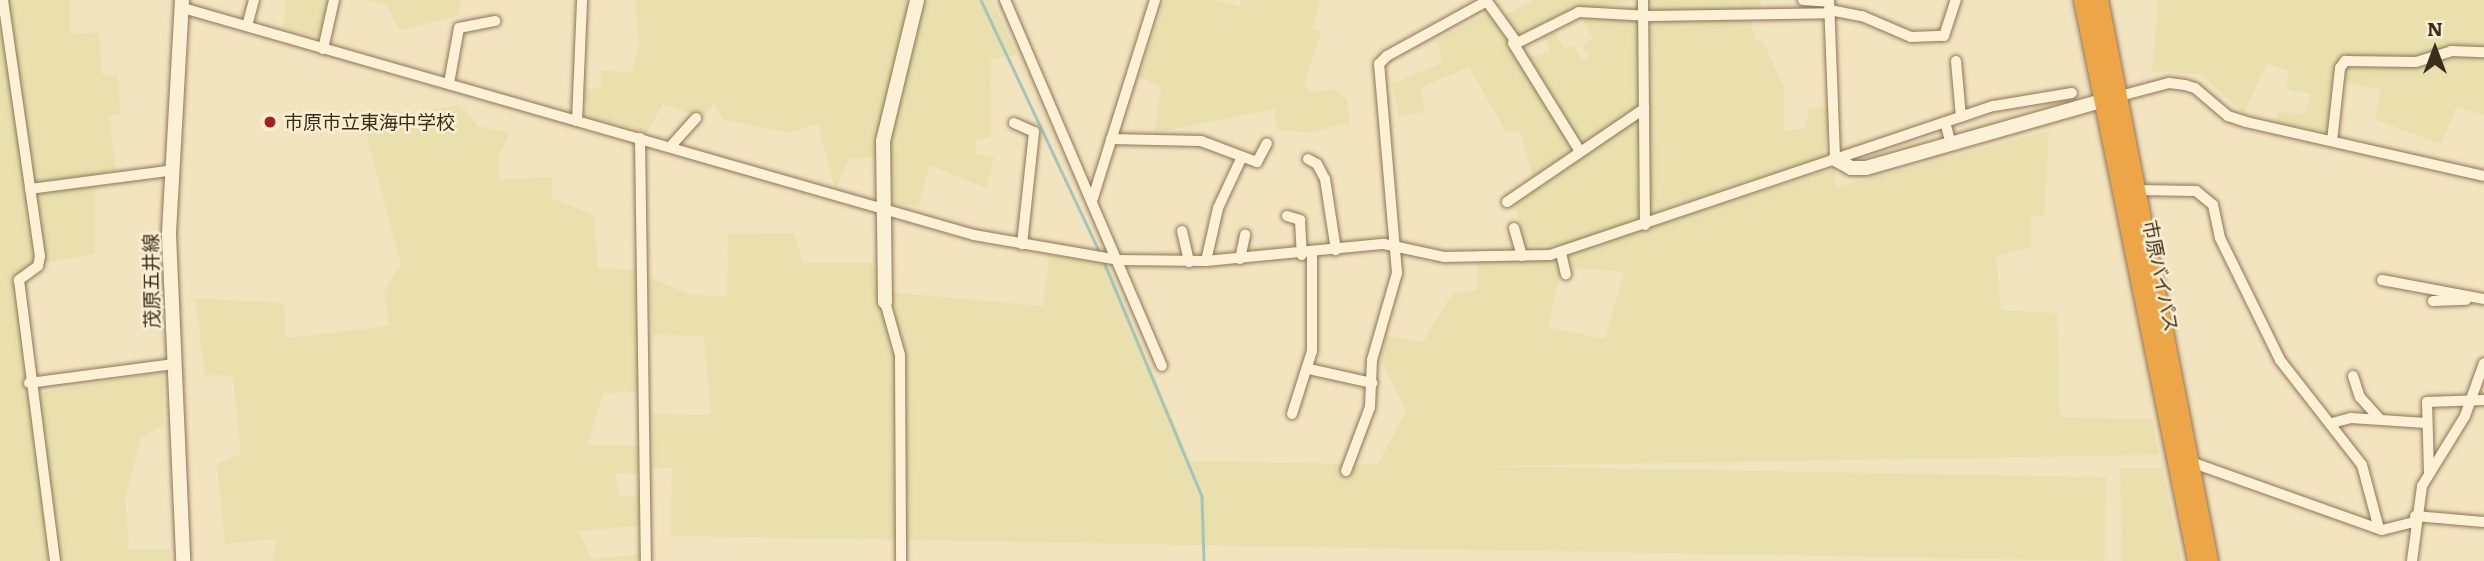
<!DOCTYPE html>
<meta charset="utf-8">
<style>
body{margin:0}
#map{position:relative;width:2484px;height:561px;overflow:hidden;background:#f3e4c0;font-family:Literata,"Noto Sans JP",serif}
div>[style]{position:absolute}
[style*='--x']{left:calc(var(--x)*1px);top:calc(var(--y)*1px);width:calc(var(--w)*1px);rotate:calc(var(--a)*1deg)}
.farmland>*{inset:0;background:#e9e0ad;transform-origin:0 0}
.stream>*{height:2.5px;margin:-1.25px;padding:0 1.25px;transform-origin:1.25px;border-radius:1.25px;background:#a4c5bb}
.roads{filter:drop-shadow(0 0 2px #8e7556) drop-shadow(0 0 2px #8e7556)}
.street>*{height:10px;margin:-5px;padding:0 5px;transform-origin:5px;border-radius:5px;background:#fcf1d5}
.secondary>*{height:14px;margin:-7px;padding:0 7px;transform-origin:7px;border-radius:7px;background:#fcf1d5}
.highway>*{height:18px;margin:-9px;padding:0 9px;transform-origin:9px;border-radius:9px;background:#eca647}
.dots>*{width:19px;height:19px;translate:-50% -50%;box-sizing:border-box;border:4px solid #f9eed1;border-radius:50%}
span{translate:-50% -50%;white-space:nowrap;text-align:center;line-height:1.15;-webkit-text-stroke:5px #f9eed1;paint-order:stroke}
.poi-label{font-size:19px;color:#3c2c1c}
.left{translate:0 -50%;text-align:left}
.street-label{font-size:19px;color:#3c2c1c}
.north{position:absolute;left:2400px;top:14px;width:70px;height:70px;-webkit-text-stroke:5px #f9eed1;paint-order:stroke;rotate:0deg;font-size:19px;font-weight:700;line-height:28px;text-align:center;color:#3c2c1c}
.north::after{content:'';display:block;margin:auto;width:24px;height:32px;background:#3c2c1c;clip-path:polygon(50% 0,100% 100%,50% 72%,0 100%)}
</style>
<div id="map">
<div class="farmland">
<div style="clip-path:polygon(0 0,70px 0,70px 34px,99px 32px,102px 74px,118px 78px,121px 115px,109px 116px,116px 170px,95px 173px,95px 254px,26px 266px,33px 394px,163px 372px,164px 424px,141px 439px,125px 498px,129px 549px,170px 549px,170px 561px,0 561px)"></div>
<div style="clip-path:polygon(286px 0,336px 0,325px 38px,283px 28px)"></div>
<div style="clip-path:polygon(366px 0,462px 0,457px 16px,400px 30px,386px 5px)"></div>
<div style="clip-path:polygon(635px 0,992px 0,1017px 55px,991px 59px,990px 137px,976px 140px,977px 154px,994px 157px,986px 188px,930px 165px,918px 206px,893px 204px,890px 157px,849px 159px,835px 190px,818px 123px,789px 133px,723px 119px,714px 104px,702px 118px,663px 104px,647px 132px,587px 117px,585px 90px,602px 86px,600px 71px,632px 72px,639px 45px)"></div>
<div style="clip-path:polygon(1165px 0,1216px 0,1239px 6px,1242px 0,1320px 0,1313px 28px,1321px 33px,1304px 86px,1312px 92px,1334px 89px,1347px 99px,1350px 122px,1309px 133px,1277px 130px,1274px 109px,1154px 133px,1161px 88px,1139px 76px)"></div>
<div style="clip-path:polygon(1534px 0,1634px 0,1555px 17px,1518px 37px,1505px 15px)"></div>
<div style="clip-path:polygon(1652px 0,1761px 0,1760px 13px,1751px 22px,1755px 40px,1763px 41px,1784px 88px,1784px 131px,1805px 128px,1809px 108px,1829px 107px,1824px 156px,1649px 214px)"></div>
<div style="clip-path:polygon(2153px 0,2484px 0,2484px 115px,2456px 107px,2441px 144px,2376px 120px,2380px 90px,2343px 82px,2331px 133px,2275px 122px,2278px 111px,2304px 114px,2311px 94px,2286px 89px,2288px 71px,2267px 63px,2244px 113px,2200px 74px,2152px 71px,2158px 2px)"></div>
<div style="clip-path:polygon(1491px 11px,1524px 58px,1551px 52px,1544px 36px,1553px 31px,1565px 48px,1573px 45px,1583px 61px,1589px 56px,1582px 45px,1593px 39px,1582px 18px,1642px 17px,1642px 217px,1570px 244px,1525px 246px,1513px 199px,1536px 189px,1520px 131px,1506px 132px,1469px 67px,1420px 88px,1425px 112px,1399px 116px,1392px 84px,1442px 63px,1437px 40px)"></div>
<div style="clip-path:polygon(460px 105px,478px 126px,510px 133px,500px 153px,498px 179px,552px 177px,552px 198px,594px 215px,598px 268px,637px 270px,638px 392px,604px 393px,587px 445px,639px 446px,638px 474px,616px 473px,619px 496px,641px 495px,638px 526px,579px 531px,591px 559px,642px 554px,643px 561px,273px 561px,276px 539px,225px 544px,217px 464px,241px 454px,233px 376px,205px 375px,195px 298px,284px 303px,286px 338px,389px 326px,384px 292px,401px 265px,363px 123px)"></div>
<div style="clip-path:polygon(2049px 131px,2044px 216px,2031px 216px,2031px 247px,1996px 256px,2001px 310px,2057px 313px,2060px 417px,2152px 419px,2159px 455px,1376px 468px,1406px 411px,1381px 361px,1386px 336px,1423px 342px,1452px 294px,1478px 290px,1477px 261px,1557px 260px,1561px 269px,1548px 327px,1605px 339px,1624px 272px,1572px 268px,1572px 252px,1835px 168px,1836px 187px)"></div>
<div style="clip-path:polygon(794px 233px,803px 263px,873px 263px,887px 292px,1043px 306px,1049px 255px,1107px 263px,1193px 468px,653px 468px,653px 414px,711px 415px,704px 336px,652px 335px,650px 278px,692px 295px,727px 296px,728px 234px)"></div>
<div style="clip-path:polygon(2120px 468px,2162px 468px,2181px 561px,2122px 561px)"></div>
<div style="left:2106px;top:477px;width:84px;height:1434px;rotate:91deg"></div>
</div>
<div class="stream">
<div style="--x:981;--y:0;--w:280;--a:64.8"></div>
<div style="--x:1104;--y:262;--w:254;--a:67.3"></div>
<div style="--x:1202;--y:496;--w:65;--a:88.2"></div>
</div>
<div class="roads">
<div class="street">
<div style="--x:3;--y:0;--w:259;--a:81.8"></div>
<div style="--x:40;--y:256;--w:10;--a:101"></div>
<div style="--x:38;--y:266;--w:24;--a:144"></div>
<div style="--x:19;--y:280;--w:283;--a:82.7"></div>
<div style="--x:1005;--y:0;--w:398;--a:66.8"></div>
<div style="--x:1486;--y:0;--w:53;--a:54.2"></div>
<div style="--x:1517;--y:43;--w:69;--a:-26.6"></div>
<div style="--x:1579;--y:12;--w:71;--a:3.2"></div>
<div style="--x:1650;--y:16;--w:181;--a:-0.9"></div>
<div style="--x:1643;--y:0;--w:225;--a:89.5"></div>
<div style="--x:1803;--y:0;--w:26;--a:4"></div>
<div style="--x:1829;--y:0;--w:159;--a:87.8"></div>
<div style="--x:183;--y:8;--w:823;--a:16.01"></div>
<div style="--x:974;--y:235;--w:146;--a:9.8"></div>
<div style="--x:1118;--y:260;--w:88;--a:0.7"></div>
<div style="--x:1206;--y:261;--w:179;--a:-5.5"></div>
<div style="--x:1384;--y:244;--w:61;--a:12.2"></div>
<div style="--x:1444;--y:257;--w:106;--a:-1.1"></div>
<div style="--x:1550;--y:255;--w:468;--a:-18.6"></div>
<div style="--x:1994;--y:106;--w:79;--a:-9.5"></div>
<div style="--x:1830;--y:10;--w:33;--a:11"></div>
<div style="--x:1862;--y:16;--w:53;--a:23.2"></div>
<div style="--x:1911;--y:37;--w:33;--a:-2"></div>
<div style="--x:1944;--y:36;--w:38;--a:-72"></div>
<div style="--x:247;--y:26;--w:27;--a:-75"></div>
<div style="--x:1513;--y:43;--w:126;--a:58.3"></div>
<div style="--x:323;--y:49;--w:50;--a:-77.3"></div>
<div style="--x:1956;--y:61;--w:56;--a:84.9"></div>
<div style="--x:449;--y:83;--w:56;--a:-79.7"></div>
<div style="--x:459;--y:28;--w:37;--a:-11"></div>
<div style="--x:2120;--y:96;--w:51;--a:-14.9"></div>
<div style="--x:2169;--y:83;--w:16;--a:7"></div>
<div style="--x:2185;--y:85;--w:10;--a:17"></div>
<div style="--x:2195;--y:88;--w:43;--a:40.3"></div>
<div style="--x:2228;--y:116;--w:19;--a:18"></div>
<div style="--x:2246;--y:122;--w:244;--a:12.8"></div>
<div style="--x:577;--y:121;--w:121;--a:-87.6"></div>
<div style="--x:1945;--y:122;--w:23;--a:75"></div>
<div style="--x:1014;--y:123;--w:22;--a:24"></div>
<div style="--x:1034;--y:132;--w:113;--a:96.1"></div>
<div style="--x:640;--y:138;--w:423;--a:89.2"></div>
<div style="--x:1111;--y:139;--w:90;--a:1.3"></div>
<div style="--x:1201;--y:141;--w:60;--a:20.6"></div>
<div style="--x:1257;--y:162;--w:21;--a:-62"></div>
<div style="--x:2332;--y:141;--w:73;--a:-83.7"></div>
<div style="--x:2340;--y:68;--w:9;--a:-54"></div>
<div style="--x:2345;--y:61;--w:71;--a:0.8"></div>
<div style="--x:2416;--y:62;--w:37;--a:-17"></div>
<div style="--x:2451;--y:51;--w:33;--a:2"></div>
<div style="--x:670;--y:147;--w:39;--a:-48"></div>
<div style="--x:1308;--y:159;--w:10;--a:29"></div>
<div style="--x:1317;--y:164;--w:17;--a:62"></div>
<div style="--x:1325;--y:179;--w:72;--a:81.2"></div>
<div style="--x:30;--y:189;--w:145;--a:-7.5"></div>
<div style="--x:2137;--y:190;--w:59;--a:1"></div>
<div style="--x:2196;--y:191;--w:22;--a:39"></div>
<div style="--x:2213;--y:205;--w:34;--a:78"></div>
<div style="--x:2220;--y:238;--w:136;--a:63.8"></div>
<div style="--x:2280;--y:360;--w:133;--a:52"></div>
<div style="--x:2362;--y:465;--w:66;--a:75.1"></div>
<div style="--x:1092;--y:201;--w:211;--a:-72.6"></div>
<div style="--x:1507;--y:202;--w:166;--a:-34.2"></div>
<div style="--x:1287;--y:216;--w:14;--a:17"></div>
<div style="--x:1300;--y:220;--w:35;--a:87"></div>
<div style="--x:1514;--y:228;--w:29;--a:74"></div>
<div style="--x:1182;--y:231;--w:32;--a:77"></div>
<div style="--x:1561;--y:253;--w:22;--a:77"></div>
<div style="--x:1240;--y:259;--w:25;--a:-78"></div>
<div style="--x:1206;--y:261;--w:54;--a:-77.2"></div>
<div style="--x:1218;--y:208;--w:54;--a:-64.9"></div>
<div style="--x:2382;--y:280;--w:104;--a:10.6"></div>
<div style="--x:2433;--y:301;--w:33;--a:-2"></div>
<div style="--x:885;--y:302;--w:55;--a:74.2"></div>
<div style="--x:900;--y:355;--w:206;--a:89.7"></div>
<div style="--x:1309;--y:369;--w:65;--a:12.5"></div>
<div style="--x:2353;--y:376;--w:22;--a:72"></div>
<div style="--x:2360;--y:397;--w:30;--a:48"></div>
<div style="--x:29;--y:383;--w:145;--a:-7.5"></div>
<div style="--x:1292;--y:414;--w:66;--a:-72.4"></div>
<div style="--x:1312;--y:351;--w:97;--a:-90"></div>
<div style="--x:2332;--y:423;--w:20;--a:-15"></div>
<div style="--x:2351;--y:418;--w:75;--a:3.8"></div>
<div style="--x:2188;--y:461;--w:206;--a:19.6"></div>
<div style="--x:2382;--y:530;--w:33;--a:-14"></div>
<div style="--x:1346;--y:471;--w:68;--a:-69.4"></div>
<div style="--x:1370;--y:407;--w:47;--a:-87.6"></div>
<div style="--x:1372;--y:360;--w:91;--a:-74"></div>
<div style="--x:1397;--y:273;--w:210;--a:-94.9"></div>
<div style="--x:1379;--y:64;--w:11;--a:-45"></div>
<div style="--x:1387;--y:56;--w:114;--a:-28.8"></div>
<div style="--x:2429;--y:473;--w:71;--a:-91.6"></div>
<div style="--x:2427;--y:402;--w:57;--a:-2"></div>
<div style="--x:2415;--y:516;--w:69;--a:5"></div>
<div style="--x:2412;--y:561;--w:76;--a:-82.4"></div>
<div style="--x:2422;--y:486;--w:82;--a:-58.4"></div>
<div style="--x:2465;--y:416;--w:56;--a:-70.3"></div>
</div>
<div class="secondary">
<div style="--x:182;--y:0;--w:235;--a:93.2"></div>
<div style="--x:169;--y:235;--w:326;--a:87.5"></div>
<div style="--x:1835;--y:159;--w:18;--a:29"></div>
<div style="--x:1851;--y:168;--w:15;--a:0"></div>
<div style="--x:1866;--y:168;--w:256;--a:-15.9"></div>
<div style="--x:885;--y:302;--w:161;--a:-90.7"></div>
<div style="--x:883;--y:141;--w:145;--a:-76.4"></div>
</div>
<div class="highway">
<div style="--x:2083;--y:0;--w:572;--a:78.51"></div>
<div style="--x:2099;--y:0;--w:572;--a:78.91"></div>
</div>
</div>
<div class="dots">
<div style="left:270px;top:122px;background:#a4201f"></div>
</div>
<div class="poi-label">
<span class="left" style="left:284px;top:122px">市原市立東海中学校</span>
</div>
<div class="street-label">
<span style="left:2161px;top:276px;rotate:79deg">市原バイパス</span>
<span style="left:151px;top:281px;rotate:-91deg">茂原五井線</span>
</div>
<div class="north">N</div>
</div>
